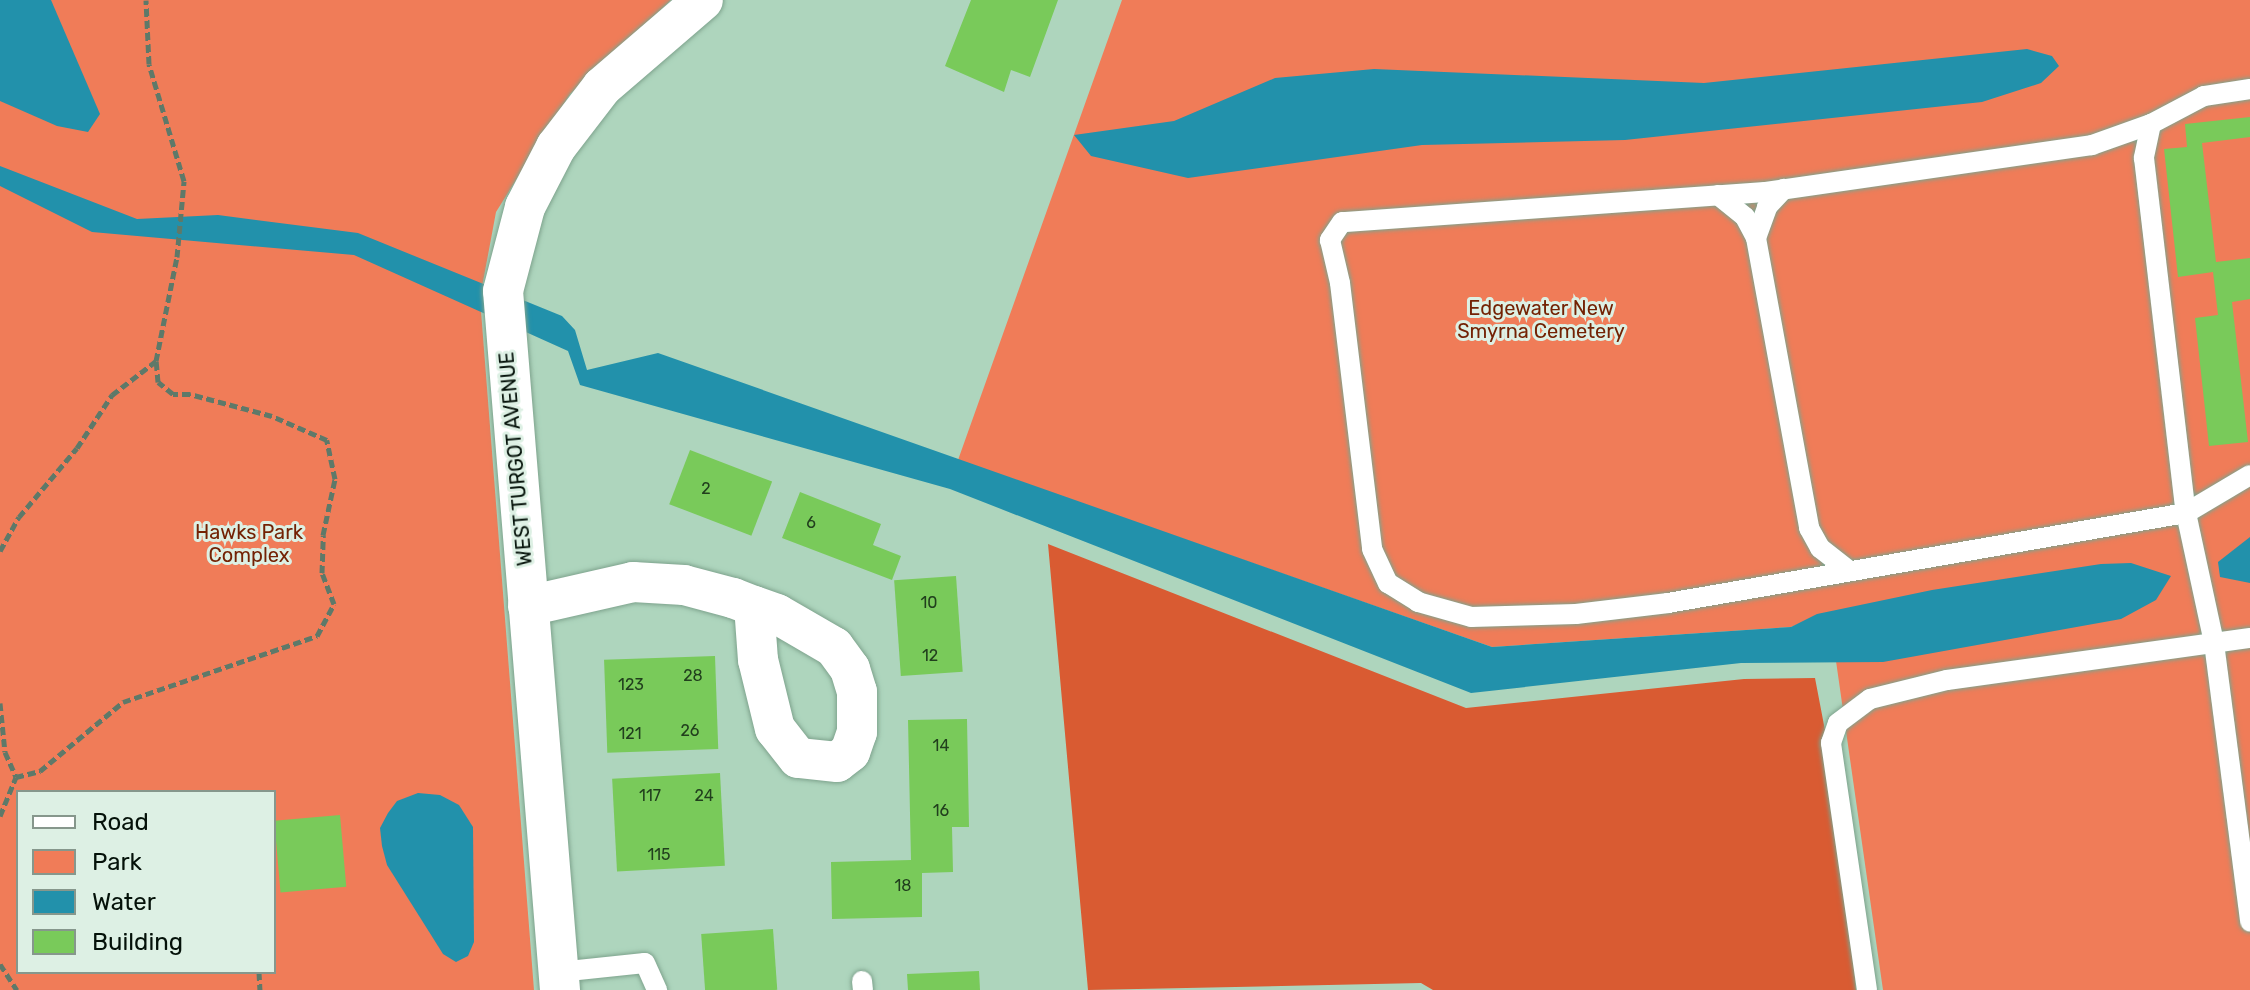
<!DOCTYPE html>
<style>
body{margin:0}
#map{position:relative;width:2250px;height:990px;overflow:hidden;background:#aed5bd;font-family:Rubik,sans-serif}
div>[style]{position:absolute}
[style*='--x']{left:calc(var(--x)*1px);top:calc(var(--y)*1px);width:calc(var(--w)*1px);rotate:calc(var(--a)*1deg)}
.green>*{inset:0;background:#f07c58}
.forest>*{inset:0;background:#d95b32}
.water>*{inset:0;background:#2291ab}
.building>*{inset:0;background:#79ca5a;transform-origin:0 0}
.path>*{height:5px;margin-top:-2.5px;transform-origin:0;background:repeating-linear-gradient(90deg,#5e7969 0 8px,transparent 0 12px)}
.roads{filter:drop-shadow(0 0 2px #7ea38d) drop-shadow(0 0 2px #7ea38d)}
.service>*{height:20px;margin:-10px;padding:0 10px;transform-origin:10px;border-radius:10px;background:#fff}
.minor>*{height:40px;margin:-20px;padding:0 20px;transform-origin:20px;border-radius:20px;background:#fff}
span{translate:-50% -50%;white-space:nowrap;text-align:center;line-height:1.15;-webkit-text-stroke:6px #ddf0e4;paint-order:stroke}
.number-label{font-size:16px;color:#213f1d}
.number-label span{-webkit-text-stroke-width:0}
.park-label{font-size:20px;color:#732204}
.street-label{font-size:20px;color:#041109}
.legend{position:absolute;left:16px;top:790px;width:260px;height:184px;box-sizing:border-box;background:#ddf0e4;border:2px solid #86978c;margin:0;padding:10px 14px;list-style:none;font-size:24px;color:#041109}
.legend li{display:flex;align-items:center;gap:16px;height:40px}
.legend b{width:40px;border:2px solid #86978c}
</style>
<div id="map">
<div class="green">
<div style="clip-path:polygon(evenodd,0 0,671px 0,570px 94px,496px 212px,480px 298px,534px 990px,0 990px,0 0,18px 792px,274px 792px,274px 972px,18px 972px,18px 792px)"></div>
<div style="clip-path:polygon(1122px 0,2250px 0,2250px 990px,1883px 990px,1829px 612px,1791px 627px,1492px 647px,958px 460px)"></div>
</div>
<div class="forest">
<div style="clip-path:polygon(1048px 544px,1466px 708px,1744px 679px,1815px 678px,1841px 814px,1856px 990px,1433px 990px,1421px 983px,1088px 990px)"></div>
</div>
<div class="water">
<div style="clip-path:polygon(0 0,51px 0,100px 114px,88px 132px,57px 126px,0 101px)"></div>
<div style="clip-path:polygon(2027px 49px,2052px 56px,2059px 66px,2041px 83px,1982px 102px,1625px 140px,1422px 145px,1188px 178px,1091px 156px,1074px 135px,1174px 121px,1275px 78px,1374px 69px,1704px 83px)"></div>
<div style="clip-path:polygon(0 166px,137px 219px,218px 215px,358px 233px,562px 316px,575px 330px,587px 370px,658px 353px,1492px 647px,1791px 627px,1817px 614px,1932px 590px,2101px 564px,2131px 563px,2171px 576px,2156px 600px,2121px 619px,1883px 662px,1741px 663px,1471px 693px,950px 489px,580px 385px,568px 351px,354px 255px,92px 232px,0 186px)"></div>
<div style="clip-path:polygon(2250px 537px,2250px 583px,2220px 577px,2218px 562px)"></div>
<div style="clip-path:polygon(418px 793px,440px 795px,459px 805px,473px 827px,474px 942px,468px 956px,456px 962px,443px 954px,387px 865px,382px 846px,380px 828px,388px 813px,397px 801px)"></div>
</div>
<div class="building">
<div style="clip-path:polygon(971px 0,1058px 0,1030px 77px,1011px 70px,1004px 92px,945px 66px)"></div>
<div style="clip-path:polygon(2250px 117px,2250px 137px,2202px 143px,2216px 262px,2250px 258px,2250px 299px,2232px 302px,2248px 442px,2209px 446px,2195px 318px,2218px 315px,2213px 272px,2178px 277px,2164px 149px,2187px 147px,2185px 124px)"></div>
<div style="left:690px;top:450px;width:88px;height:58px;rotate:21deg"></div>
<div style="clip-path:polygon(800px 492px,881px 524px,873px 545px,901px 556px,892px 580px,782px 538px)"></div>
<div style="left:956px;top:576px;width:96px;height:62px;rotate:86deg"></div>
<div style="left:715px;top:656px;width:93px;height:111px;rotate:88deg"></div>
<div style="clip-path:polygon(967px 719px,969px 827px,952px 827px,953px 872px,922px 873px,922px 917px,832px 919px,831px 862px,911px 860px,908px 720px)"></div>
<div style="left:720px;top:773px;width:93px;height:108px;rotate:87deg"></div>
<div style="left:340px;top:815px;width:72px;height:66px;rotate:85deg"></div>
<div style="left:773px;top:929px;width:61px;height:72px;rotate:86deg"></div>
<div style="clip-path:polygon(979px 971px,980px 990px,908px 990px,907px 974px)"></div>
</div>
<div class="path">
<div style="--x:0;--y:551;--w:39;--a:-61"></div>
<div style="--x:19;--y:517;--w:90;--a:-50"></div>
<div style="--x:77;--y:448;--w:64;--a:-56.6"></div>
<div style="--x:112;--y:395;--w:56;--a:-37.7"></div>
<div style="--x:156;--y:361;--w:106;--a:-78.6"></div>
<div style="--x:177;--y:257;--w:76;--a:-84.7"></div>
<div style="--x:184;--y:181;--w:122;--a:-106.7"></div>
<div style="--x:149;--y:64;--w:64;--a:-92.7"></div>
<div style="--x:0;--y:703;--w:49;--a:84.2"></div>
<div style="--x:5;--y:752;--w:27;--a:66"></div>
<div style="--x:0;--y:816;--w:42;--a:-67.7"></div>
<div style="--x:16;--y:777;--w:25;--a:-14"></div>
<div style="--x:40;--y:771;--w:108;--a:-39.7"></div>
<div style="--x:123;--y:702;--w:205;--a:-18.8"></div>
<div style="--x:317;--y:636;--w:36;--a:-62"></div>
<div style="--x:334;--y:604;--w:33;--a:-111"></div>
<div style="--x:322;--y:573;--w:38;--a:-88"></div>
<div style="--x:323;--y:535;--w:57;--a:-77.9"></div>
<div style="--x:335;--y:479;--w:40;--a:-102"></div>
<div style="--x:327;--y:440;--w:60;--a:-156.4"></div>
<div style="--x:272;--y:416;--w:85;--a:-165"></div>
<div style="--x:190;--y:394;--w:17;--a:180"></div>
<div style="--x:173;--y:394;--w:19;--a:-141"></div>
<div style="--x:158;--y:382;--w:21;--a:-95"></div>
<div style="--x:0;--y:964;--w:31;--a:57"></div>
<div style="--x:259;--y:972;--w:18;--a:87"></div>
</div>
<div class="roads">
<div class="service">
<div style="--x:2250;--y:89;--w:47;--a:171.3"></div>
<div style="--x:2204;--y:96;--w:60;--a:152.2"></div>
<div style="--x:2151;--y:124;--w:63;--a:160.4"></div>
<div style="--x:2092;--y:145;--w:330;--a:171.8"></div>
<div style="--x:1765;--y:192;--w:424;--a:175.9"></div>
<div style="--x:1342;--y:222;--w:22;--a:124"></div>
<div style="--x:1330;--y:240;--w:44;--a:76.9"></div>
<div style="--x:1340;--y:283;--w:268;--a:83.1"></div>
<div style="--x:1372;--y:549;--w:38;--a:65"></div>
<div style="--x:1388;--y:583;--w:36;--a:32"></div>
<div style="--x:1418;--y:602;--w:55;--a:15.8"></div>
<div style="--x:1471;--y:617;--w:105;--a:-1.6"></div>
<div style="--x:1576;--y:614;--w:93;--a:-6.8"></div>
<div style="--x:1668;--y:603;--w:526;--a:-9.86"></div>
<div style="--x:2186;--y:513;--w:74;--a:-30.7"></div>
<div style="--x:2151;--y:124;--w:35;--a:102"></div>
<div style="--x:2144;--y:158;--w:357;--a:83.3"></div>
<div style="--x:2186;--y:513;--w:133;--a:77.8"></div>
<div style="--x:2214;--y:643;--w:281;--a:82.6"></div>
<div style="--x:1718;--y:195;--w:35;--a:39"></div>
<div style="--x:1745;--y:217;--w:24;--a:62"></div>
<div style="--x:1756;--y:238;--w:295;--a:79.6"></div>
<div style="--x:1809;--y:528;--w:23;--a:61"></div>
<div style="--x:1820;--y:548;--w:34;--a:38"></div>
<div style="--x:1756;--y:238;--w:33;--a:-70"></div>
<div style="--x:1767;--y:207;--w:25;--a:-47"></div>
<div style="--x:559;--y:972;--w:86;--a:-6"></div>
<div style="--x:645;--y:963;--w:30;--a:66"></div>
<div style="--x:862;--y:981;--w:9;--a:84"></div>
<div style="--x:1867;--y:990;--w:250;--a:-98.3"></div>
<div style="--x:1831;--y:743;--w:21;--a:-71"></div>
<div style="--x:1838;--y:723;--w:40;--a:-37"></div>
<div style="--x:1870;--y:699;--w:79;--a:-13.9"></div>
<div style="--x:1947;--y:680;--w:306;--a:-7.9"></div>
</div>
<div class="minor">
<div style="--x:528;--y:606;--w:108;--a:-12.9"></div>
<div style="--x:633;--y:582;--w:51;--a:3.4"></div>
<div style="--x:684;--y:585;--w:51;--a:14.9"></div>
<div style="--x:733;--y:598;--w:22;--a:21"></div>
<div style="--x:754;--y:606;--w:24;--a:19"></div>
<div style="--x:777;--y:614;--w:66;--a:30.1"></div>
<div style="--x:834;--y:647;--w:27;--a:54"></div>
<div style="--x:850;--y:669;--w:24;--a:73"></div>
<div style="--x:857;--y:692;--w:40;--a:90"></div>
<div style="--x:857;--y:732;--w:21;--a:109"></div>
<div style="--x:850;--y:752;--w:16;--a:142"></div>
<div style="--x:837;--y:762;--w:39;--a:-174"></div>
<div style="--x:798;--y:758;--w:37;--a:-128"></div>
<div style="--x:775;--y:729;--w:71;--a:-103.8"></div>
<div style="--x:758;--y:660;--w:54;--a:-94.2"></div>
<div style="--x:560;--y:990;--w:701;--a:-94.66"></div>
<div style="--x:503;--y:291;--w:87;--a:-75.3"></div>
<div style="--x:525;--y:207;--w:68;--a:-62.7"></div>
<div style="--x:556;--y:147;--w:76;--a:-52.5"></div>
<div style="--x:602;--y:87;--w:133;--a:-40.7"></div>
</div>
</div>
<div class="number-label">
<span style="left:706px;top:489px">2</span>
<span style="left:811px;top:523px">6</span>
<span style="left:929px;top:603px">10</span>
<span style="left:930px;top:656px">12</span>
<span style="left:693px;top:676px">28</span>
<span style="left:631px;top:685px">123</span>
<span style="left:690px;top:731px">26</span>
<span style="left:630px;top:734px">121</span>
<span style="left:941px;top:746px">14</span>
<span style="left:650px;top:796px">117</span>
<span style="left:704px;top:796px">24</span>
<span style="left:941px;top:811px">16</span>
<span style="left:659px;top:855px">115</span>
<span style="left:903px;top:886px">18</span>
</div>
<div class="park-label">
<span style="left:1541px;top:320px">Edgewater New<br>Smyrna Cemetery</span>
<span style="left:249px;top:544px">Hawks Park<br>Complex</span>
</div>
<div class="street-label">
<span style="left:516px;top:459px;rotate:-95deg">WEST TURGOT AVENUE</span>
</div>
<ul class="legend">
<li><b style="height:10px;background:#fff"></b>Road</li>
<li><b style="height:22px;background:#f07c58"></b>Park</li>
<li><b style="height:22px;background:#2291ab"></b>Water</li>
<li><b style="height:22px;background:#79ca5a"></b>Building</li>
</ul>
</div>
